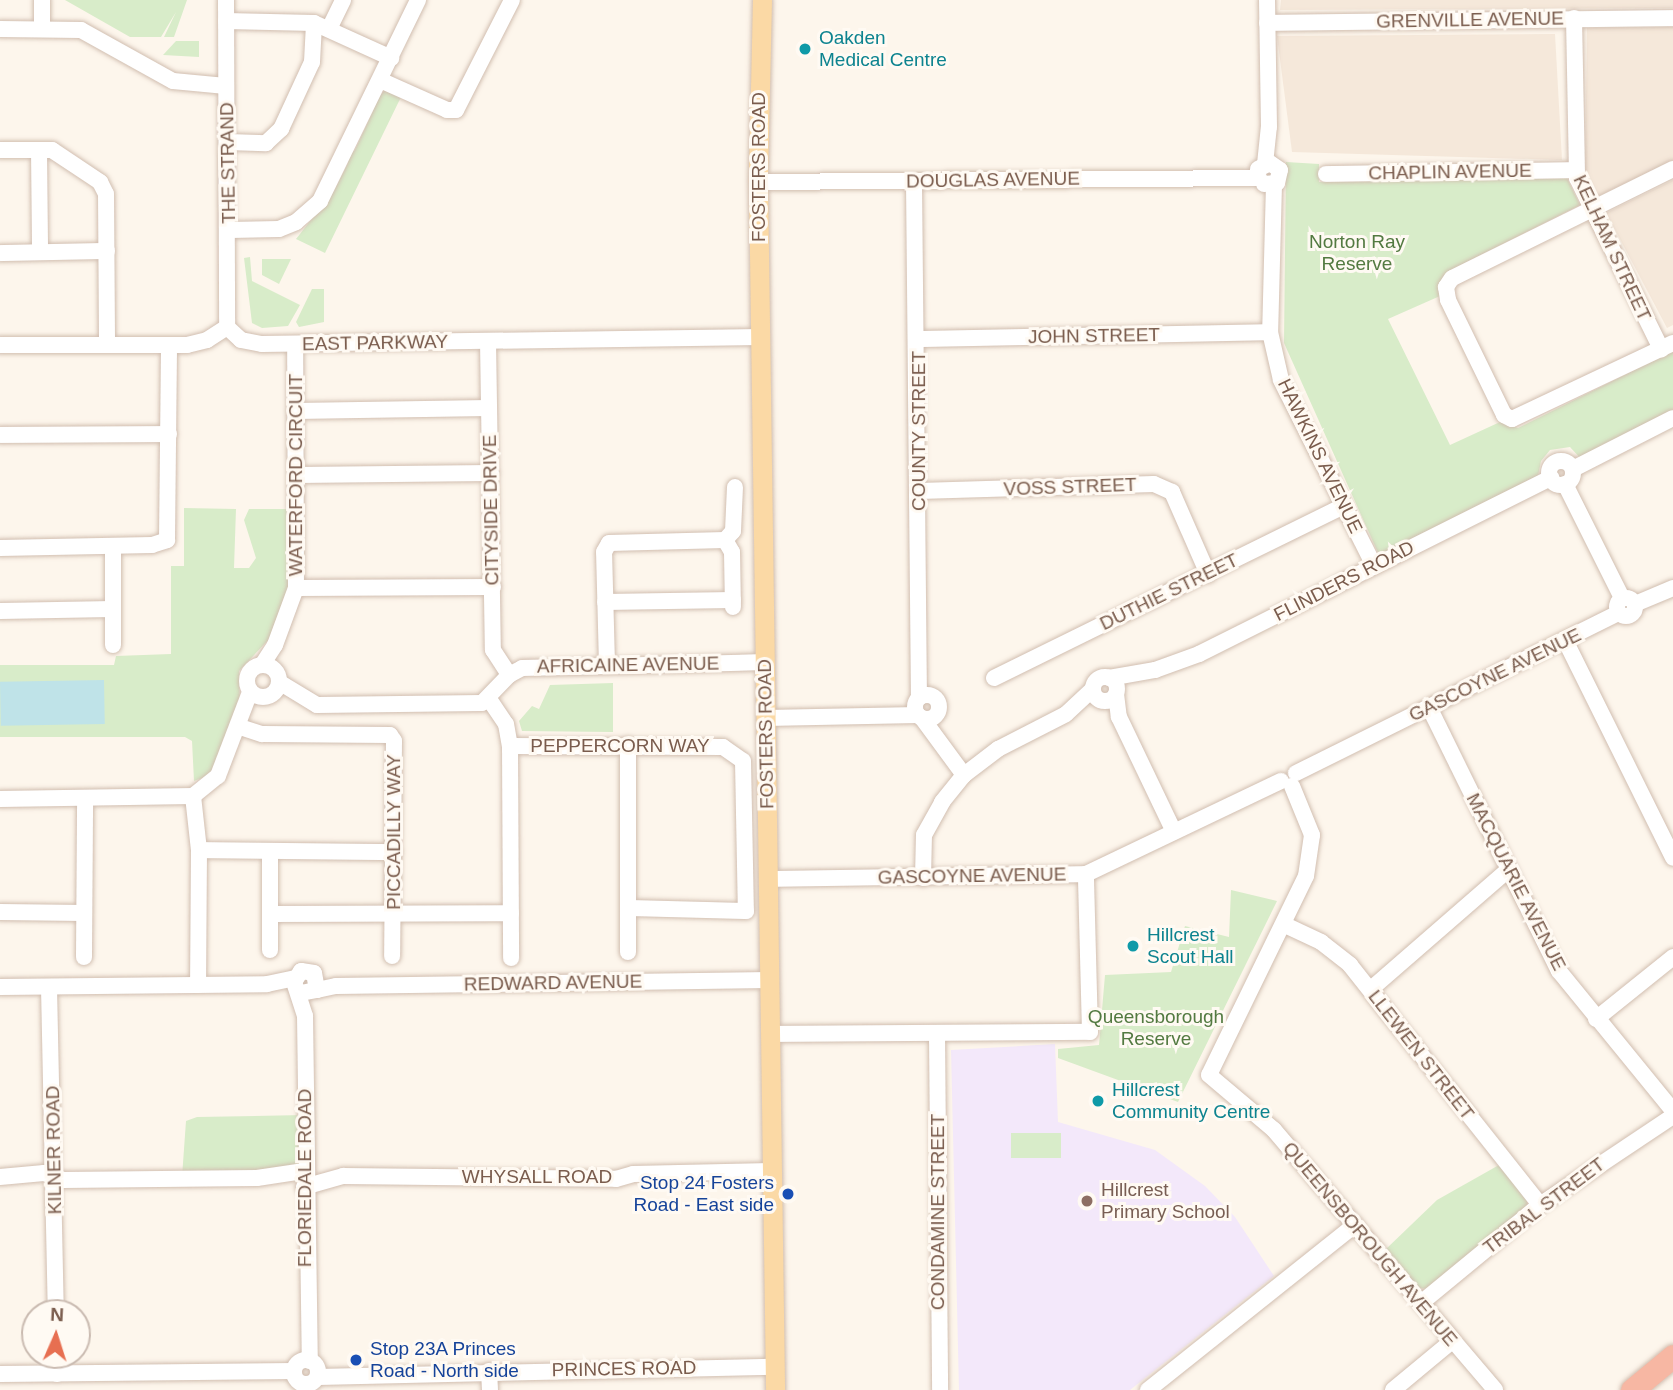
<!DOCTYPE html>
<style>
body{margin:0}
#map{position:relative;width:1673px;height:1390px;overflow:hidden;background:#fdf6ec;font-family:Arial,sans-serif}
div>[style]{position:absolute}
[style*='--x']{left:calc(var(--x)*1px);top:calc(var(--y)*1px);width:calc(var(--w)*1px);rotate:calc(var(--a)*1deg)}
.residential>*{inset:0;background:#f5e8da}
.education>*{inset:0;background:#f3e8fa}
.green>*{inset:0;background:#d8ecc9;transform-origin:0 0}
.water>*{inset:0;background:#bfe3e8;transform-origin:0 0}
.roads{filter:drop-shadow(0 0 2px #d1beb0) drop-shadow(0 0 2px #d1beb0)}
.minor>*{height:16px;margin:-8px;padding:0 8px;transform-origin:8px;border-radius:8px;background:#fff}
.minor>.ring{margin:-8px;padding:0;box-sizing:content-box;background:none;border:16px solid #fff;border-radius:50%}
.major>*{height:19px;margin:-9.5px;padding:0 9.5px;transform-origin:9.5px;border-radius:9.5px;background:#fbd9a5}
.highway>*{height:23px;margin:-11.5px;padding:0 11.5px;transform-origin:11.5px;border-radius:11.5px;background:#f7b7a3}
.dots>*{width:19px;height:19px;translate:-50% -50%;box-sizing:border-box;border:4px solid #fffaf3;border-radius:50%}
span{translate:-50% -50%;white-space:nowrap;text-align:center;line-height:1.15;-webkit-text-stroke:6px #fffaf3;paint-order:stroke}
.street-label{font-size:19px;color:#7a5c4d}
.culture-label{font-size:19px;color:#0d838f}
.left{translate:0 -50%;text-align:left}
.park-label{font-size:19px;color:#537a41}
.transit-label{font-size:19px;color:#164399}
.right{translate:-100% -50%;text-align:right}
.education-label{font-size:19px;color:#785e54}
.north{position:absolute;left:21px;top:1299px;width:70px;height:70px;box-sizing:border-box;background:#fffaf3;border:2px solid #cabbb1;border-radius:50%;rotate:3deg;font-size:19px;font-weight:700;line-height:28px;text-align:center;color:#7a5c4d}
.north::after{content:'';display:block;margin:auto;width:24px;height:32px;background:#e76f51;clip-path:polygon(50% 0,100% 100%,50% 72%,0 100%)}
</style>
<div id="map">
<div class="residential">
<div style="clip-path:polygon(1281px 0,1673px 0,1673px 8px,1280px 10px)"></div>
<div style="clip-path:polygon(1673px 27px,1673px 160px,1599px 196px,1585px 176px,1587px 28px)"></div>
<div style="clip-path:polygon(1555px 34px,1562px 160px,1292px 152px,1277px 36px)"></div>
<div style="clip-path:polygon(1673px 180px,1673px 325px,1667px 328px,1606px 213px)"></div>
</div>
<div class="education">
<div style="clip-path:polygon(1055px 1044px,1058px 1122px,1155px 1150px,1205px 1186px,1235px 1217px,1274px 1276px,1130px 1390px,959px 1390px,951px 1050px)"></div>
</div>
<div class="green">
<div style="clip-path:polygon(65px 0,187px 0,174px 37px,164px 37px,176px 12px,161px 37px,130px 37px)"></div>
<div style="clip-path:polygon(176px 41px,199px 41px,199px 57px,163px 55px)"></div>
<div style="clip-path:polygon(385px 90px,401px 97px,325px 253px,296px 239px,334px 191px,348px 163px,346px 157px,355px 150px,373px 111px,371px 106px)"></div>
<div style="clip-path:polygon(1286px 162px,1319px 164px,1319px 182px,1567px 178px,1580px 205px,1459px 266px,1440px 296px,1388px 319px,1450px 445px,1500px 422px,1518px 428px,1673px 351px,1673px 410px,1581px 459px,1570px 447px,1550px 450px,1541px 461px,1538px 476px,1379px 555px,1284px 343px)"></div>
<div style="clip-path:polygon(250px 257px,252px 281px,300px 305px,288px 326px,262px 328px,252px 323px,244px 258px)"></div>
<div style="clip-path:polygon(262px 259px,291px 259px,279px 284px,262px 275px)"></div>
<div style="clip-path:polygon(312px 289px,324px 289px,324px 322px,299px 327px,296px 322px)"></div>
<div style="clip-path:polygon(184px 508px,236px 509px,234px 568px,249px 568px,256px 558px,244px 520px,249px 509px,289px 509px,288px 590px,271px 637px,239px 671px,240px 710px,210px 775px,194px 781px,192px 741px,185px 737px,0 737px,0 665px,114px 665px,116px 656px,171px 654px,171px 566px,184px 566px)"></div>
<div style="clip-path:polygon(613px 683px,613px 732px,522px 731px,519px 721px,532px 706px,539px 709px,550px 685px)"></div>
<div style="clip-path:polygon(1231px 890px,1277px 901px,1178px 1102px,1058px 1058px,1058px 1049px,1099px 1045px,1105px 975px,1171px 972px,1185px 926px,1229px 937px)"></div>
<div style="clip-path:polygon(304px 1115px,304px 1171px,182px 1177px,186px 1121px,197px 1117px)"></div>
<div style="left:1011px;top:1133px;width:50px;height:25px"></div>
<div style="clip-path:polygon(1499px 1165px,1527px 1198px,1527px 1208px,1429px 1289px,1419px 1288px,1385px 1250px,1437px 1200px)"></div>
</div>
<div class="water">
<div style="left:104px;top:680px;width:44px;height:104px;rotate:89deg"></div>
</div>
<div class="roads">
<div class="minor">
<div style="--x:226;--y:0;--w:327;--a:89.8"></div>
<div style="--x:1574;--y:18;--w:160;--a:88.9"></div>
<div style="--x:1577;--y:178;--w:191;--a:63.8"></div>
<div style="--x:226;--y:21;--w:88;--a:1.3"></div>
<div style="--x:314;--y:23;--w:85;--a:24.4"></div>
<div style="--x:1267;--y:23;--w:406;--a:-0.7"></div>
<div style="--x:0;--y:29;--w:81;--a:0.7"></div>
<div style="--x:81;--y:30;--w:105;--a:29"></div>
<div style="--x:173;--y:81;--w:53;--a:5.4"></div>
<div style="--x:42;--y:29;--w:29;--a:-90"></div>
<div style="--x:329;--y:29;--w:32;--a:-64"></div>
<div style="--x:380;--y:80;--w:73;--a:24.1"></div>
<div style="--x:447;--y:110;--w:9;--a:0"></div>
<div style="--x:456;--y:110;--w:123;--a:-63"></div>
<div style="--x:228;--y:142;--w:38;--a:2"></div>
<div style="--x:266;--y:143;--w:21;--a:-43"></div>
<div style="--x:281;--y:129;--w:74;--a:-65.2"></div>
<div style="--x:312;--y:62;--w:39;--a:-87"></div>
<div style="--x:0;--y:150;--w:52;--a:0"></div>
<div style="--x:52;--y:150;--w:58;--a:33.7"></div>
<div style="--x:100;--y:182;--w:13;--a:63"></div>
<div style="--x:106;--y:194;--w:149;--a:89.6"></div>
<div style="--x:39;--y:150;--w:102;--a:89.4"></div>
<div style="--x:1265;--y:164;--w:37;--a:-84"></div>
<div style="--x:1269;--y:127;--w:127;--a:-90.9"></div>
<div style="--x:1258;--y:169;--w:13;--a:-27"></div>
<div style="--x:1270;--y:163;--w:12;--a:35"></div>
<div style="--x:1280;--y:170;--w:13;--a:103"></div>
<div style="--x:1277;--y:183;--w:13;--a:176"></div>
<div style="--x:1673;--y:169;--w:246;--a:153.7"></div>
<div style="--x:1452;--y:278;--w:11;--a:124"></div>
<div style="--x:1446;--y:287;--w:13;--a:81"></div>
<div style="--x:1448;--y:300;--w:128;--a:64"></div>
<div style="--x:1504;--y:415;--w:9;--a:27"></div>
<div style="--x:1512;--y:419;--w:178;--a:-25.3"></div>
<div style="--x:1326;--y:174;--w:249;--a:-0.9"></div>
<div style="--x:914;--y:181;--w:517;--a:89.45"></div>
<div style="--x:758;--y:182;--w:501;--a:-0.46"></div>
<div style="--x:1274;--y:184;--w:148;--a:91.5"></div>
<div style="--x:1270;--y:332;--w:49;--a:77.1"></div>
<div style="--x:1281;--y:380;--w:208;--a:63.4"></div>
<div style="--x:230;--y:230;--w:49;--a:-1.2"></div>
<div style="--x:279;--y:229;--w:18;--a:-22"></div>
<div style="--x:296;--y:222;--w:32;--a:-41"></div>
<div style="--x:320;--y:201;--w:224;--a:-64"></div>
<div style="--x:0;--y:253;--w:107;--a:-1.1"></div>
<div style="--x:918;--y:339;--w:352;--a:-1.1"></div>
<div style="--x:488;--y:341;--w:309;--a:89.1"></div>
<div style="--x:493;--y:650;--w:30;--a:57"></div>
<div style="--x:0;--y:345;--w:187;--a:0"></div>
<div style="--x:187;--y:345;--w:21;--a:-14"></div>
<div style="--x:207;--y:340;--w:24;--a:-33"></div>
<div style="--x:227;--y:327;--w:19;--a:43"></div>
<div style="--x:241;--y:340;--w:21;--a:11"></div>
<div style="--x:262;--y:344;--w:499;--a:-0.8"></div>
<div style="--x:295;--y:411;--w:194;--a:-0.9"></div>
<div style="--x:0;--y:435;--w:169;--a:-0.3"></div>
<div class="ring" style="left:1549px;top:461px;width:8px;height:8px"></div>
<div style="--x:1573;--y:469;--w:112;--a:-27"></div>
<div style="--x:296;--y:475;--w:195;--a:-0.6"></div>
<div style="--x:1565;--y:484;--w:127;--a:63.4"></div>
<div style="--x:919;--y:491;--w:235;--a:-1.7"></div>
<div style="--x:1154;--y:484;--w:20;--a:24"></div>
<div style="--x:1172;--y:492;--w:90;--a:66.3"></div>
<div style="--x:725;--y:540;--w:12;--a:-48"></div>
<div style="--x:733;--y:531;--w:44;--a:-87.4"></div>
<div style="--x:113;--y:546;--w:99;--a:90"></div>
<div style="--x:0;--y:548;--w:152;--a:-1.1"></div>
<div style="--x:152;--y:545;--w:16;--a:-18"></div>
<div style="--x:167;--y:540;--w:195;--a:-89.4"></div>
<div style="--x:296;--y:588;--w:197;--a:-0.3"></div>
<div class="ring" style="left:1617px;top:598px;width:2px;height:2px"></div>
<div style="--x:605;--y:602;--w:128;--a:-0.9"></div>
<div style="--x:1635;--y:604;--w:41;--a:-22.8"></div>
<div style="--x:0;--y:611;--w:113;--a:-1"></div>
<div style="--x:1565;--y:640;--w:243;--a:63.6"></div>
<div class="ring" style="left:247px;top:665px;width:16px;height:16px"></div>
<div style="--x:262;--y:665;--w:24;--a:-57"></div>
<div style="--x:275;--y:645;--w:61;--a:-69.8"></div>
<div style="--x:296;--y:588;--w:244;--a:-90.2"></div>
<div style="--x:607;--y:665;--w:113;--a:-91.5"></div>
<div style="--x:604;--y:552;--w:10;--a:-61"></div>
<div style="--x:609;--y:543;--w:116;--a:-1.5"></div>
<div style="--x:725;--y:540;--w:14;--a:60"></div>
<div style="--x:732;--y:552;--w:55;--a:89"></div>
<div class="ring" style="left:1093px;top:677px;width:8px;height:8px"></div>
<div style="--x:994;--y:678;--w:389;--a:-26.2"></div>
<div style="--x:1109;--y:678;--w:47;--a:-9.9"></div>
<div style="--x:1155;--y:670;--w:47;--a:-20"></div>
<div style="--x:1199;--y:654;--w:394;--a:-26.6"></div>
<div style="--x:279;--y:682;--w:44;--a:31.2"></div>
<div style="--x:317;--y:705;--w:165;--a:-0.7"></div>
<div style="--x:482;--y:703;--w:39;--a:-46"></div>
<div style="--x:509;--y:675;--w:15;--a:-28"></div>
<div style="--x:522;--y:668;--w:243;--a:-1.4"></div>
<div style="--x:1116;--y:694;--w:23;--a:83"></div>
<div style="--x:1119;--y:717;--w:127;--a:64.4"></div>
<div class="ring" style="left:915px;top:695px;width:8px;height:8px"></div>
<div style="--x:489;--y:699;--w:30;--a:56"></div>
<div style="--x:506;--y:724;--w:22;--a:80"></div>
<div style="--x:510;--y:746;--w:212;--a:89.7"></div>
<div style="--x:1429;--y:707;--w:294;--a:63.8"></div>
<div style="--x:1559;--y:971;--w:181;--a:50.8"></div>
<div style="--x:766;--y:718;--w:152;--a:-1.1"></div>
<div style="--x:922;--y:718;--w:71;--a:53.6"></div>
<div style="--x:240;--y:727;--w:23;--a:18"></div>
<div style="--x:262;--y:734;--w:128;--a:0.4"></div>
<div style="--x:390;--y:735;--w:7;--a:56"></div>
<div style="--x:394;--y:741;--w:215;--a:90.5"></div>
<div style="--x:510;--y:746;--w:213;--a:0.3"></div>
<div style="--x:723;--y:747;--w:24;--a:35"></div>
<div style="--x:743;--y:761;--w:150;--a:88.9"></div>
<div style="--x:746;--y:911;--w:118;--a:-178.5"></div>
<div style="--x:1296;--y:773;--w:360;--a:-26.4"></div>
<div style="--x:1292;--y:786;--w:53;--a:67.8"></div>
<div style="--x:1312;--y:835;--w:41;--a:98.3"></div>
<div style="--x:1306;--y:876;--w:221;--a:116"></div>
<div style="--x:1209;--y:1075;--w:85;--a:40.2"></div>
<div style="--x:1274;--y:1130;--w:341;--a:49.6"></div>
<div style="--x:193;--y:796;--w:54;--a:83.7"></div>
<div style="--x:199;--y:850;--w:135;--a:90.4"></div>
<div style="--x:0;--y:799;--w:193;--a:-0.9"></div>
<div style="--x:193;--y:796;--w:32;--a:-39"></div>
<div style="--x:218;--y:776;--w:90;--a:-69.1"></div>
<div style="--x:199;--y:850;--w:195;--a:0.6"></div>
<div style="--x:923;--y:878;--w:43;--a:-88.7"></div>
<div style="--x:924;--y:835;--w:38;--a:-61"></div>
<div style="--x:942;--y:802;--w:35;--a:-51"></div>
<div style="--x:964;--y:775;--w:43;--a:-37.4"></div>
<div style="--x:998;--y:749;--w:76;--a:-27.2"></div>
<div style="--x:1066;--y:714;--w:37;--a:-43"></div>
<div style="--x:768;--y:879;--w:318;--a:-0.9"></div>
<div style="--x:1086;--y:874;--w:216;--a:-25.5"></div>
<div style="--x:0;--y:912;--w:84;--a:0.7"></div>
<div style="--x:270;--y:914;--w:241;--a:-0.2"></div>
<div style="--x:1285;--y:925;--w:40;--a:25"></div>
<div style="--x:1321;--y:942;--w:37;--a:38"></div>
<div style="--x:1350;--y:965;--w:306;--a:51.6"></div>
<div style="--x:270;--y:950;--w:99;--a:-90"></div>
<div style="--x:628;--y:952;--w:207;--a:-90"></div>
<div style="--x:84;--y:957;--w:159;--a:-89.6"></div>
<div style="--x:0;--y:987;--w:267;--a:-0.6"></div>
<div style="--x:267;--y:984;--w:29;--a:-12"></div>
<div style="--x:49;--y:987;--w:326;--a:88.8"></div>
<div style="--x:1371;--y:989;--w:181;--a:-41"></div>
<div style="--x:317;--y:990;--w:19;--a:-12"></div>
<div style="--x:336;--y:986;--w:434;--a:-0.8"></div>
<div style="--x:301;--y:993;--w:16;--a:-11"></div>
<div style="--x:317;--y:990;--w:17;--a:-100"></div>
<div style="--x:314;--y:973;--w:13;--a:-171"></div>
<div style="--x:301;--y:971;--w:13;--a:122"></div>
<div style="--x:294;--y:982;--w:36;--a:72"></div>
<div style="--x:305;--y:1016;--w:345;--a:89.2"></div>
<div style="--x:1596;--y:1019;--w:99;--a:-38.8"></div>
<div style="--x:937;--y:1033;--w:357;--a:89.5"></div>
<div style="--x:770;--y:1034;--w:320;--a:-0.4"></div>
<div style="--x:1090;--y:1032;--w:158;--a:-91.5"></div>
<div style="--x:0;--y:1177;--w:44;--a:-5.2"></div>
<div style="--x:44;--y:1173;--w:20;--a:20"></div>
<div style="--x:63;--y:1180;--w:194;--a:-0.6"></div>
<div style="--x:257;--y:1178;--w:48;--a:-8.5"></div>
<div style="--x:304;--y:1187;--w:41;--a:-15.8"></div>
<div style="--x:343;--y:1176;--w:273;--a:0.6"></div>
<div style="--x:616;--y:1179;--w:18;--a:-16"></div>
<div style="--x:633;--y:1174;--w:138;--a:-1.2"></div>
<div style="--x:1421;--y:1303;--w:154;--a:-39.5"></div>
<div style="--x:1540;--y:1205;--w:160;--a:-33.8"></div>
<div style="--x:56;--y:1355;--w:19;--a:87"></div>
<div class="ring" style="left:294px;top:1360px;width:8px;height:8px"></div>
<div style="--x:489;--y:1371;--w:19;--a:87"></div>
<div style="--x:0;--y:1374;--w:294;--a:-0.6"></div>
<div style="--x:318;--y:1377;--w:456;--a:-1.3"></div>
<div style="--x:1148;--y:1390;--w:265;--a:-38.6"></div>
<div style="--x:1393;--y:1390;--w:77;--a:-39.7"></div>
</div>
<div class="major">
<div style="--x:762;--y:0;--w:182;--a:91.3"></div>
<div style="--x:758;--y:182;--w:1208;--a:89.19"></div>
</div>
<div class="highway">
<div style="--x:1632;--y:1390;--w:53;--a:-39.7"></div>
</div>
</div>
<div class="dots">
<div style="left:805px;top:49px;background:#0f9aa8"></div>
<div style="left:1133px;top:946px;background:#0f9aa8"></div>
<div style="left:1098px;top:1101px;background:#0f9aa8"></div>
<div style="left:788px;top:1194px;background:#1a4fb4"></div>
<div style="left:1087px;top:1201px;background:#8d6e63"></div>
<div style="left:356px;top:1360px;background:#1a4fb4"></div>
</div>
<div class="street-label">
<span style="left:1470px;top:20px;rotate:-1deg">GRENVILLE AVENUE</span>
<span style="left:228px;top:163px;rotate:-91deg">THE STRAND</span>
<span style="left:759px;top:167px;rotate:-90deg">FOSTERS ROAD</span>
<span style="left:1450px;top:172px;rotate:-1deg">CHAPLIN AVENUE</span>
<span style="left:993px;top:180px;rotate:-1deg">DOUGLAS AVENUE</span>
<span style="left:1612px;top:248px;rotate:65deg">KELHAM STREET</span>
<span style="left:1094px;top:336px;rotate:-1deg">JOHN STREET</span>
<span style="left:375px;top:343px;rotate:-1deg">EAST PARKWAY</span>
<span style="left:919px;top:431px;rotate:-90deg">COUNTY STREET</span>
<span style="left:1320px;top:456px;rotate:64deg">HAWKINS AVENUE</span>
<span style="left:296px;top:475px;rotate:-90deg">WATERFORD CIRCUIT</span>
<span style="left:1070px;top:487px;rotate:-2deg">VOSS STREET</span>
<span style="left:491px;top:510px;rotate:-91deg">CITYSIDE DRIVE</span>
<span style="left:1344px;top:581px;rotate:-27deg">FLINDERS ROAD</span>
<span style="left:1169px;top:592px;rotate:-26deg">DUTHIE STREET</span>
<span style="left:628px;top:665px;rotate:-1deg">AFRICAINE AVENUE</span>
<span style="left:1495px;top:675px;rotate:-26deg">GASCOYNE AVENUE</span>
<span style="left:766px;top:734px;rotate:-91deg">FOSTERS ROAD</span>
<span style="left:620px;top:746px">PEPPERCORN WAY</span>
<span style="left:394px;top:832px;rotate:-90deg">PICCADILLY WAY</span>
<span style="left:972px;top:876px;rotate:-1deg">GASCOYNE AVENUE</span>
<span style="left:1516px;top:882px;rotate:63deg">MACQUARIE AVENUE</span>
<span style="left:553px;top:983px;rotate:-1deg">REDWARD AVENUE</span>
<span style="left:1421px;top:1055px;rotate:52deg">LLEWEN STREET</span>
<span style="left:54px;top:1150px;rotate:-91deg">KILNER ROAD</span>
<span style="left:537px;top:1177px">WHYSALL ROAD</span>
<span style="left:305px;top:1178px;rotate:-90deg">FLORIEDALE ROAD</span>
<span style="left:1544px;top:1206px;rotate:-37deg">TRIBAL STREET</span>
<span style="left:938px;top:1212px;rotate:-90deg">CONDAMINE STREET</span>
<span style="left:1370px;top:1244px;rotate:50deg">QUEENSBOROUGH AVENUE</span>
<span style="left:624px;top:1369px;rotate:-1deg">PRINCES ROAD</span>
</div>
<div class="culture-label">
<span class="left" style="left:819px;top:49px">Oakden<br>Medical Centre</span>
<span class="left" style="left:1147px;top:946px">Hillcrest<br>Scout Hall</span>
<span class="left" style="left:1112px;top:1101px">Hillcrest<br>Community Centre</span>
</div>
<div class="park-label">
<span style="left:1357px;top:253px">Norton Ray<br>Reserve</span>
<span style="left:1156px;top:1028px">Queensborough<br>Reserve</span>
</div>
<div class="transit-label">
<span class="right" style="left:774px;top:1194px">Stop 24 Fosters<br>Road - East side</span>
<span class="left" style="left:370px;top:1360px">Stop 23A Princes<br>Road - North side</span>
</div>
<div class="education-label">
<span class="left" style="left:1101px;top:1201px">Hillcrest<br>Primary School</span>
</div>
<div class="north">N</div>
</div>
